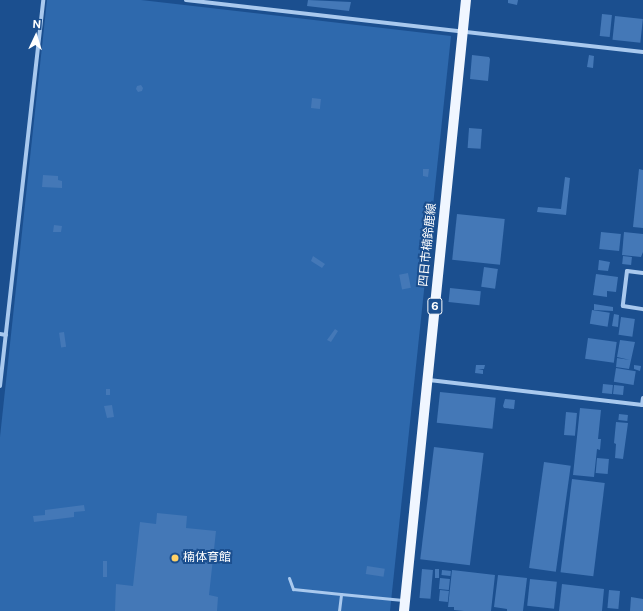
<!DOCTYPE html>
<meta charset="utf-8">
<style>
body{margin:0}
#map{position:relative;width:643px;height:611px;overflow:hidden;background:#1b4f8f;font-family:"Public Sans","Noto Sans JP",sans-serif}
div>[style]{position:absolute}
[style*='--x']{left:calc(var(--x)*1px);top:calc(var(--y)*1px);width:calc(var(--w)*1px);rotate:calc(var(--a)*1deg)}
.green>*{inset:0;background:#2e69ad}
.building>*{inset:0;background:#4478b7;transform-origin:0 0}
.lane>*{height:3px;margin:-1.5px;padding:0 1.5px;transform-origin:1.5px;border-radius:1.5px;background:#a9c9ee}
.street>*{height:4px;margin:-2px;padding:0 2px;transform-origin:2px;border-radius:2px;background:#a9c9ee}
.primary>*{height:10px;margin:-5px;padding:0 5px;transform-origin:5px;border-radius:5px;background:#f0f6ff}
.dots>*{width:11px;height:11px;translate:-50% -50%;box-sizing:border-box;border:2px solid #1b4f8f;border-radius:50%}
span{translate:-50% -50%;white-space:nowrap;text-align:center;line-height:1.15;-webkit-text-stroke:4px #1b4f8f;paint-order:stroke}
.shield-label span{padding:1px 3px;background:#1b4f8f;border:1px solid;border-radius:3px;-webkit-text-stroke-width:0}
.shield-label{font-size:11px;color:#fff;font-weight:700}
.street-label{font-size:12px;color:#fff}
.poi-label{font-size:12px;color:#fff}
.left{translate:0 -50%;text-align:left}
.north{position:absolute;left:16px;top:16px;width:40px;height:40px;-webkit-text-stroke:3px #1b4f8f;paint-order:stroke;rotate:4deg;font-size:11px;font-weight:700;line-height:16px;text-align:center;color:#fff}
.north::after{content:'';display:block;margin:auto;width:14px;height:18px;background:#fff;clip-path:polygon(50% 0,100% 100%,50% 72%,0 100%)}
</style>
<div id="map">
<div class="green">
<div style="clip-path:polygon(47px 0,141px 0,451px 36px,390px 611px,0 611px,0 437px)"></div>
</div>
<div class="building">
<div style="clip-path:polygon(308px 0,351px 2px,349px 11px,307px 6px)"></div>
<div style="clip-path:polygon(508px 0,518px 0,517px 5px,508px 3px)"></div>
<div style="left:602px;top:14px;width:10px;height:22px;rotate:6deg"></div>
<div style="left:615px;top:16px;width:28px;height:24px;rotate:6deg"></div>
<div style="clip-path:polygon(472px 55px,489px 57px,490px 59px,488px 81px,470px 79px)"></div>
<div style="clip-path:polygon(589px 55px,594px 56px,593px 68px,587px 67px)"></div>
<div style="clip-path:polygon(141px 85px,143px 88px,142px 91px,138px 92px,136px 89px,137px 86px)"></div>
<div style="left:312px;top:98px;width:9px;height:10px;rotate:6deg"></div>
<div style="left:469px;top:128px;width:13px;height:20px;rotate:4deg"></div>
<div style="clip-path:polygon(423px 169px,429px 169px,428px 177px,423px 176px)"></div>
<div style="clip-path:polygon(639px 169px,643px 170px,643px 228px,633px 227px)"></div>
<div style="clip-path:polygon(43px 175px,58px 176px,58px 180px,62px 181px,62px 188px,42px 187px)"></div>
<div style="clip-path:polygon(565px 177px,570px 178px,566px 215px,537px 212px,538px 207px,561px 209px)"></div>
<div style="left:457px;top:214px;width:48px;height:46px;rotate:6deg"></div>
<div style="clip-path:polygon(54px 225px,62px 226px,61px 232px,53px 232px)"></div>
<div style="left:601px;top:232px;width:20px;height:17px;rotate:6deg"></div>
<div style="clip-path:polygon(624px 232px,643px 234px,643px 252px,641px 257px,622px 255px)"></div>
<div style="clip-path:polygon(313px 256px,325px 264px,322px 268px,311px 261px)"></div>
<div style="left:623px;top:256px;width:9px;height:8px;rotate:6deg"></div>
<div style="clip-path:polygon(599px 260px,610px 262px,608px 271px,598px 270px)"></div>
<div style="left:484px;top:267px;width:14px;height:20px;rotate:8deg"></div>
<div style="left:408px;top:273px;width:15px;height:9px;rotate:79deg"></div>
<div style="clip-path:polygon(596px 274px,618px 277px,616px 292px,607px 291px,607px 297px,593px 295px)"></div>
<div style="left:450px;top:288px;width:31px;height:14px;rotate:6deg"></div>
<div style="clip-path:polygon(594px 304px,613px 307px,613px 311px,594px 310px)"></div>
<div style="left:592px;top:310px;width:18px;height:14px;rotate:9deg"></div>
<div style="clip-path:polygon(614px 314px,619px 315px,618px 327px,612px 326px)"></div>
<div style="left:621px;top:317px;width:14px;height:18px;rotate:8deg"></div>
<div style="clip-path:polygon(335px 329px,338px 331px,331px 342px,327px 340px)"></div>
<div style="left:64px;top:332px;width:15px;height:5px;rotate:82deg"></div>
<div style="left:588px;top:338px;width:29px;height:21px;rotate:8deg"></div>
<div style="clip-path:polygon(620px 340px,635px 342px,629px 369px,616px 367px,617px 358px,630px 360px,617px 357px)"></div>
<div style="clip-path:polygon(476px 365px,485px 365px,484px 369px,478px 369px,483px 370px,483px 374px,475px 373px)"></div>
<div style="clip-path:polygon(634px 365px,641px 366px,640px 371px,634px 369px)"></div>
<div style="left:616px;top:368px;width:20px;height:14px;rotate:9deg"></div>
<div style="left:603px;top:384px;width:10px;height:9px;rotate:6deg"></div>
<div style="left:614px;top:385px;width:10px;height:9px;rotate:6deg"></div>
<div style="left:106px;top:389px;width:4px;height:6px"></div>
<div style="left:440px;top:392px;width:56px;height:31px;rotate:6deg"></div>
<div style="clip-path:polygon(505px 399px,515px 400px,514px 409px,504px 408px,503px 406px)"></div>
<div style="clip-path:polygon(112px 405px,114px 417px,107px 418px,104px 406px)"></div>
<div style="clip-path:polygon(580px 408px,601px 410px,598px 439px,601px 439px,600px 450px,597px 449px,594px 477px,573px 475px)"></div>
<div style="left:566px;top:412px;width:11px;height:23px;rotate:5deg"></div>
<div style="left:619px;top:414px;width:9px;height:6px;rotate:6deg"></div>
<div style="clip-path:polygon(616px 422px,628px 423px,623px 459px,615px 458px,616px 444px,614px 443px)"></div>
<div style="left:434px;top:447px;width:50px;height:113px;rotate:7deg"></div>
<div style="left:597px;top:458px;width:12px;height:15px;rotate:5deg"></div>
<div style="left:544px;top:462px;width:27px;height:107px;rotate:8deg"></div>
<div style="left:572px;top:479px;width:33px;height:94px;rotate:7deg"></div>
<div style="clip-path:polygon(84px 505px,85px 511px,74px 512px,74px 517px,34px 522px,33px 516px,45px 515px,45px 510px)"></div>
<div style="clip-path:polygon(157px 513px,187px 516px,186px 528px,216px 531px,209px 595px,218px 597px,217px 611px,115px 611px,116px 584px,133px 586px,140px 522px,156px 524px)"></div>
<div style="left:103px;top:561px;width:4px;height:16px"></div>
<div style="left:367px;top:566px;width:18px;height:8px;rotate:9deg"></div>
<div style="left:422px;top:569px;width:11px;height:29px;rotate:5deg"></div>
<div style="left:435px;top:569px;width:4px;height:9px"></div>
<div style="left:442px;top:570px;width:9px;height:5px;rotate:6deg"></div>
<div style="clip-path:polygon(452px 570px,495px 575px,491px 611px,464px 611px,454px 610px,454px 607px,448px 607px)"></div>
<div style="clip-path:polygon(498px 575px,527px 578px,523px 611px,507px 611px,507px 609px,494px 607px)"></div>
<div style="left:440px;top:578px;width:10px;height:11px;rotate:6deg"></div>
<div style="left:530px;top:579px;width:27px;height:27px;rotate:6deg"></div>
<div style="clip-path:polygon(562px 584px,604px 589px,602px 611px,559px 611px)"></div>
<div style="left:440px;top:590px;width:9px;height:11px;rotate:6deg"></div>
<div style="left:609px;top:590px;width:11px;height:18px;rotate:5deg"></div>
<div style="clip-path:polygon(631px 597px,643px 599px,643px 611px,630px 611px)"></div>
</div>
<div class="lane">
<div style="--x:289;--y:578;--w:12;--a:70"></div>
<div style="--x:293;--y:589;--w:48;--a:5.9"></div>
<div style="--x:339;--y:611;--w:17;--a:-83"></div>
<div style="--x:341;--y:594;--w:62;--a:5.5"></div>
</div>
<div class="street">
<div style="--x:186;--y:0;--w:460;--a:6.5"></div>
<div style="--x:643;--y:273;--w:16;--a:-173"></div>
<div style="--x:627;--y:271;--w:35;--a:97"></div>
<div style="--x:623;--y:306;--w:20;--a:9"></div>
<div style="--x:0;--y:334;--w:6;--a:9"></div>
<div style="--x:429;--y:380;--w:215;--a:6.7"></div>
<div style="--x:0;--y:386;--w:388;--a:-83.6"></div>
<div style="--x:642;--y:405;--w:7;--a:-82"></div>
</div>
<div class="primary">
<div style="--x:404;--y:611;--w:614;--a:-84.21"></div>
</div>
<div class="dots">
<div style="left:175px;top:558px;background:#ffd166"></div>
</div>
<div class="shield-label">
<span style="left:435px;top:306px">6</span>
</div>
<div class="street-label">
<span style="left:428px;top:245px;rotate:-84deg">四日市楠鈴鹿線</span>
</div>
<div class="poi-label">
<span class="left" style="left:183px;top:558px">楠体育館</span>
</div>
<div class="north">N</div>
</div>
